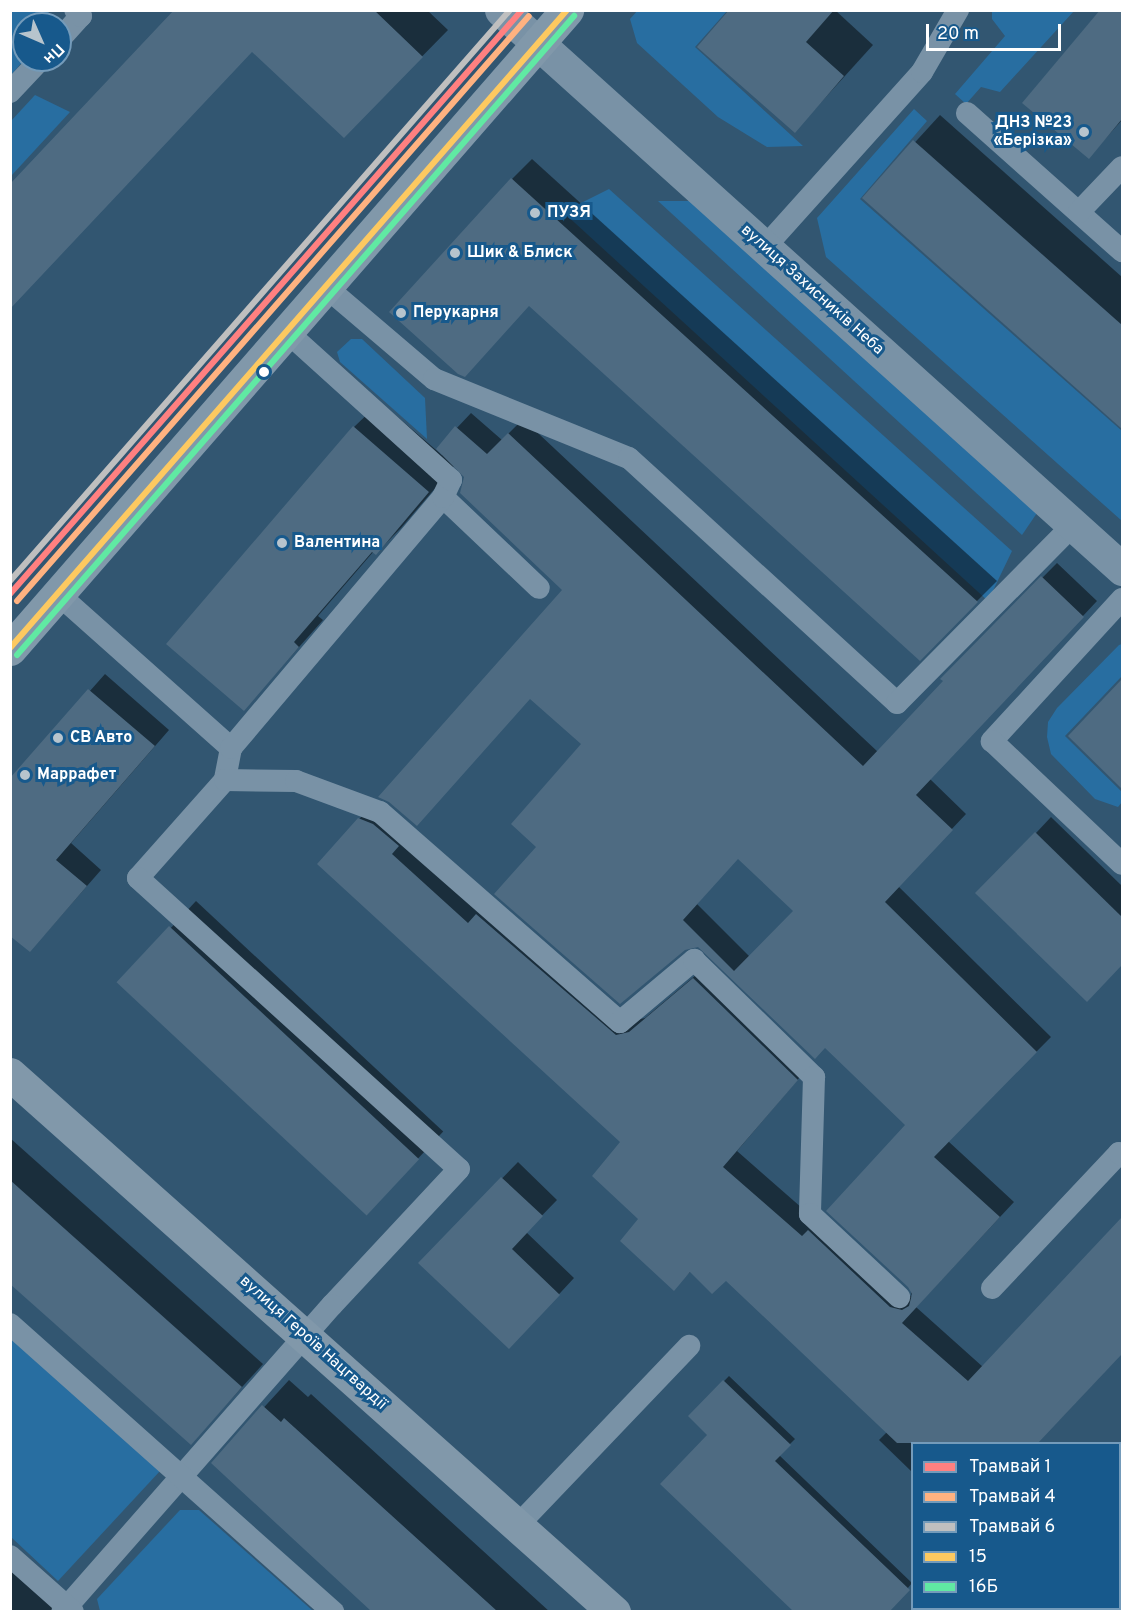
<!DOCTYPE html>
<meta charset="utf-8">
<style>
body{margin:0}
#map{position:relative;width:1133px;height:1622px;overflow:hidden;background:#325671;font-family:Overpass,sans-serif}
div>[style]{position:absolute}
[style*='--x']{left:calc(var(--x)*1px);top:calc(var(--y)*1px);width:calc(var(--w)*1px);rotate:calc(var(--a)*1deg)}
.green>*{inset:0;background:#286ea1}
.shadow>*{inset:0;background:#0007;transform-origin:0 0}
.building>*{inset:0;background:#4e6b82;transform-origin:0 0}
.lane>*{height:22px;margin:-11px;padding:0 11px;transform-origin:11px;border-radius:11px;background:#7992a6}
.street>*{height:33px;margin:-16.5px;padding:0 16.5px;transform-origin:16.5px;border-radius:16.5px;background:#7992a6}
.secondary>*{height:33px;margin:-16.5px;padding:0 16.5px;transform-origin:16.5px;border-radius:16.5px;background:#8198aa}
.bus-1>*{height:6px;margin:-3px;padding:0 3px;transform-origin:3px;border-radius:3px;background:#fdc960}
.bus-2>*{height:6px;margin:-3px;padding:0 3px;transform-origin:3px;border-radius:3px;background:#60e9a3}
.tram-1>*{height:6px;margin:-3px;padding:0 3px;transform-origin:3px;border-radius:3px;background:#ff8080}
.tram-2>*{height:6px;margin:-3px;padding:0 3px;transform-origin:3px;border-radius:3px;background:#ffb280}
.tram-3>*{height:6px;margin:-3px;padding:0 3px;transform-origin:3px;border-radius:3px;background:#bfbfbf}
.dots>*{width:16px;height:16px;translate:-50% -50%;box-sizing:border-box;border:3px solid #17598c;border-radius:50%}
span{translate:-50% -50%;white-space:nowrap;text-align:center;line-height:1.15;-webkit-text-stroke:6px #17598c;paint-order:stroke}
.poi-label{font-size:16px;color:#fff;font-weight:700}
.right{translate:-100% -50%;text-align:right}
.left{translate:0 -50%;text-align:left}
.street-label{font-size:16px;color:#fff}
.frame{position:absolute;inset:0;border:12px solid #fff;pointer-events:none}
.legend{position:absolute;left:911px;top:1442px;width:210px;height:168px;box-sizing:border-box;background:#17598c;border:2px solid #749bba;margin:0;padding:8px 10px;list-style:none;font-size:18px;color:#fff}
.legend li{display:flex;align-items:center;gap:12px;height:30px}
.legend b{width:30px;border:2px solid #749bba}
.north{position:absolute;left:12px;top:12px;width:60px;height:60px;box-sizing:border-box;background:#17598c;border:2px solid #749bba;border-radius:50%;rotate:135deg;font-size:16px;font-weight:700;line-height:24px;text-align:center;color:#fff}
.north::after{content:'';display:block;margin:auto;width:21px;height:27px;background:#b7c4cd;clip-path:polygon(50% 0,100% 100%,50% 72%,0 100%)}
.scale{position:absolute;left:926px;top:24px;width:135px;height:27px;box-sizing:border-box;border:3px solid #fff;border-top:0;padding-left:8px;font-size:18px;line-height:21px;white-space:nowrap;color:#fff;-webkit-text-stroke:4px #17598c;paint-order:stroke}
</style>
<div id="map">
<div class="green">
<div style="clip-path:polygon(11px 10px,47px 11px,59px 23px,24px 24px,24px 60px,11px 75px)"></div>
<div style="clip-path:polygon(638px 10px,727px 11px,695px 47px,803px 146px,767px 147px,718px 117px,637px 43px,630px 19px)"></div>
<div style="clip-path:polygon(992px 11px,1074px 11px,1000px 92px,981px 87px,966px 104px,955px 94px,1005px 36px,992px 19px)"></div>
<div style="clip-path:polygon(35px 95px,70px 112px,11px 176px,11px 121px)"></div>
<div style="clip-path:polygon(914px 109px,927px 121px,860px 199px,1122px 431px,1122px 521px,826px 257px,817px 218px)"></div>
<div style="clip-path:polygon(609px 189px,1012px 551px,988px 601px,563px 212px)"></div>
<div style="clip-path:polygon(658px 201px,692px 201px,1037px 513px,1022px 535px)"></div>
<div style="clip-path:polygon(351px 339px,362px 339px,425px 398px,427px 439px,340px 362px,337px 352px)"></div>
<div style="clip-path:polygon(1122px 644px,1122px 676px,1065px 736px,1122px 792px,1122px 802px,1118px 807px,1095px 799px,1051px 754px,1047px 737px,1048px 722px,1057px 708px,1119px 645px)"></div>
<div style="clip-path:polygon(10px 1336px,160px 1471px,58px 1581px,11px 1537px)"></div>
<div style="clip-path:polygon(1122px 1487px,1122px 1611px,1006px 1611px,1009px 1608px,1120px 1608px,1120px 1490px)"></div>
<div style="clip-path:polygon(180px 1510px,199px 1510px,313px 1611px,100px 1611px,97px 1599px)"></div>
</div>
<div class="shadow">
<div style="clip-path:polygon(177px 10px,427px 10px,448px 30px,344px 136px,252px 51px)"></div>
<div style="clip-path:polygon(731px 10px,835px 10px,873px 45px,795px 131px)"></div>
<div style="clip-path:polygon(1102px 10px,1122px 10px,1122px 120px,1089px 157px)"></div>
<div style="clip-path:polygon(940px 115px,1122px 277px,1122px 427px,864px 198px)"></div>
<div style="clip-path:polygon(532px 159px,997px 581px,920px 658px,512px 179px)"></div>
<div style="clip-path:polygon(evenodd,380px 402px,442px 455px,443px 454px,438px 448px,471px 413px,502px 440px,523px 419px,878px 752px,945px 681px,942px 679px,1057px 563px,1097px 601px,930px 779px,966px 814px,898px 886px,1051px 1037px,948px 1141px,1014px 1202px,916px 1307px,983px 1367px,1122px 1219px,1122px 1353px,1062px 1417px,1030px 1444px,1018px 1444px,984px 1412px,954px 1444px,912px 1444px,912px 1472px,879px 1440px,887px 1432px,726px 1279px,691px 1271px,674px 1289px,640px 1219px,622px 1142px,359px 819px,375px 804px,632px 1021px,645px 1018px,709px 964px,811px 1064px,737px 1151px,818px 1222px,824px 1217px,912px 1297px,910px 1287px,907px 1125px,826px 1046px,699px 946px,539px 846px,583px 744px,531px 697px,564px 590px,455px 465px,401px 528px,376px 553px,374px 551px,318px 616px,323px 620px,244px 709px,354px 427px,380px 402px,738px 857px,795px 911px,750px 957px,697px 904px,738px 857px)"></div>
<div style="clip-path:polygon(105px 674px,169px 730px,71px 843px,101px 870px,45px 934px,10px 781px)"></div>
<div style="clip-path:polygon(1122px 681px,1122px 787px,1070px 736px)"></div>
<div style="clip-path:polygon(1051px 817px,1122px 886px,1122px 964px,1087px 1000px,1036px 833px)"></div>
<div style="left:196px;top:901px;width:338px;height:112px;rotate:43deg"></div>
<div style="clip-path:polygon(10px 1138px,263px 1364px,191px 1443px,10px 1282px)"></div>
<div style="clip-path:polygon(518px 1162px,557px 1200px,526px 1232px,574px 1278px,525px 1331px,420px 1263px)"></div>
<div style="clip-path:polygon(729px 1376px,795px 1439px,779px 1455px,912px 1583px,888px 1612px,795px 1612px,662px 1484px,709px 1435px,690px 1416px)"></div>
<div style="clip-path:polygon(289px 1380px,308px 1397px,311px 1394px,550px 1612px,373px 1612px,213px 1463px)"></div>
<div style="clip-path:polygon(10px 1548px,76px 1612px,10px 1612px)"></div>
</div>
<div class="building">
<div style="clip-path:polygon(174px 10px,374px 10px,423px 57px,344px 138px,252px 52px,10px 309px,10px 184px)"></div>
<div style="clip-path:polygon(729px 10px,834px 10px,806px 42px,844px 76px,795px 133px,697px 47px)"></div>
<div style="clip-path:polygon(1100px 10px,1122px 10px,1122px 119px,1089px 159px,1022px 103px)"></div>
<div style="clip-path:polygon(913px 140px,1122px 325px,1122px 429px,862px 198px)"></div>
<div style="clip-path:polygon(511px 178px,978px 602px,920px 661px,529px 306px,465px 377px,458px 374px,389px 312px)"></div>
<div style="clip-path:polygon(353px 426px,429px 492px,376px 555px,372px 552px,294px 642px,299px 647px,244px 711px,166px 644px)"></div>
<div style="clip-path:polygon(evenodd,455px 426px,487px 454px,508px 433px,863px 766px,943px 681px,940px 679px,1041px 576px,1084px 617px,916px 795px,953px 830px,885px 902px,1037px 1052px,934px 1157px,1000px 1217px,902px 1323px,968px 1381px,1122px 1217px,1122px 1354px,1038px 1443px,897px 1443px,726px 1281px,712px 1294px,690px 1272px,674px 1291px,620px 1241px,638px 1219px,592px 1176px,620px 1142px,317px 864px,358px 818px,373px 824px,399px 846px,392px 854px,468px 923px,476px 914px,616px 1035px,629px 1032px,693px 978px,798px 1080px,723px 1167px,802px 1236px,808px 1230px,890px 1307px,902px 1310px,909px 1306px,912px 1294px,908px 1287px,826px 1211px,905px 1125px,825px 1048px,815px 1059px,698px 947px,685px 950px,620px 1004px,494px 894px,536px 847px,511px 824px,581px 744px,530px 699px,417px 826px,389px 802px,378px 797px,562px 590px,460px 493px,464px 477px,436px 449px,455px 426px,738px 859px,793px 911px,734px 971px,683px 920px,738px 859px)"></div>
<div style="clip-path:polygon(1122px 679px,1122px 789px,1068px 736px)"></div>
<div style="clip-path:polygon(88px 689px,155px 746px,56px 860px,87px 886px,30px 952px,10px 936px,10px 778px)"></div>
<div style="clip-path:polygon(1035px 832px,1122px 917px,1122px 965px,1087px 1002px,975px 893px)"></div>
<div style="left:169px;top:926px;width:342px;height:77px;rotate:43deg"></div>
<div style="clip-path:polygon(501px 1177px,543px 1216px,512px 1249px,560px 1295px,509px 1349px,418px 1263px)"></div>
<div style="clip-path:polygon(10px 1180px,242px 1387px,191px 1445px,10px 1284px)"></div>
<div style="clip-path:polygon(723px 1380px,791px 1445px,775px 1461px,910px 1590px,890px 1611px,793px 1611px,660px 1484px,707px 1435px,688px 1416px)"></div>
<div style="clip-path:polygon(262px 1405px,281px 1422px,284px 1418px,497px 1611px,371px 1611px,211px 1463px)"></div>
</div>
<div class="lane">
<div style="--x:60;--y:39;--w:31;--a:-48"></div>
<div style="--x:81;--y:16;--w:8;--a:-135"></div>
<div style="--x:10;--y:92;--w:44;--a:-46.8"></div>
<div style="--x:967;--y:113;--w:208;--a:41.7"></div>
<div style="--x:1079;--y:212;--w:62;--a:-46.3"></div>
<div style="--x:765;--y:247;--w:235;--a:-48.1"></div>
<div style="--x:922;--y:72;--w:72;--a:-59.9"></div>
<div style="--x:326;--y:287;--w:142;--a:40.4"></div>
<div style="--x:434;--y:379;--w:210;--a:22.1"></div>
<div style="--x:629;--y:458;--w:363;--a:42.4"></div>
<div style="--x:897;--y:703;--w:250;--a:-45.3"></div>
<div style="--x:443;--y:497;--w:132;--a:43.5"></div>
<div style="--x:58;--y:594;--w:232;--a:41.7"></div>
<div style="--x:231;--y:748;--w:33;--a:101"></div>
<div style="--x:225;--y:780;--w:131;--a:131.6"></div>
<div style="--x:138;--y:878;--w:433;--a:42.2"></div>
<div style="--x:459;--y:1169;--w:186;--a:133"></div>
<div style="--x:332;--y:1305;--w:409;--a:131.3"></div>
<div style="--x:1122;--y:599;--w:193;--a:132.5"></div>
<div style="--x:992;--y:741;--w:179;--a:43.4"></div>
<div style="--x:231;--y:748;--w:329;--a:-49.8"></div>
<div style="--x:443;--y:497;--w:19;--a:-65"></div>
<div style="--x:451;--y:480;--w:221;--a:-137.9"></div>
<div style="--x:225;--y:780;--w:71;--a:0.8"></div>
<div style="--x:296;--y:781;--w:90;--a:20.3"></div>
<div style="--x:380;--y:812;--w:319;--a:41.2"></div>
<div style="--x:620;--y:1022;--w:97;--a:-40"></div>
<div style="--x:694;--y:960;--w:168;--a:44.3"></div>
<div style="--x:814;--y:1077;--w:137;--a:91.7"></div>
<div style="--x:810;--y:1214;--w:122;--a:43"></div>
<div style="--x:992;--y:1288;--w:185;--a:-46.7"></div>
<div style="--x:1119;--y:1153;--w:4;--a:34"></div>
<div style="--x:10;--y:1324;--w:433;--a:41.7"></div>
<div style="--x:1120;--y:1472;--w:4;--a:-56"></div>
<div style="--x:518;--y:1525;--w:248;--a:-46.3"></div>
<div style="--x:10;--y:1556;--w:84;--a:41.6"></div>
<div style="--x:986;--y:1612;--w:5;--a:-53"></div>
</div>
<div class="street">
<div style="--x:501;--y:10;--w:836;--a:41.99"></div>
</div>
<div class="secondary">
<div style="--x:10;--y:649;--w:848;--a:-48.92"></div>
<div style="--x:10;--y:1074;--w:809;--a:41.69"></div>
</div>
<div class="bus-1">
<div style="--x:10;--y:648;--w:847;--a:-48.88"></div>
</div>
<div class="bus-2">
<div style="--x:17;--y:655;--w:848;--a:-48.92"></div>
</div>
<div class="tram-1">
<div style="--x:10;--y:594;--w:777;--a:-48.76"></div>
</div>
<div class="tram-2">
<div style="--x:17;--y:601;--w:777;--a:-48.81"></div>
</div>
<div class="tram-3">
<div style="--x:10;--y:581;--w:759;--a:-48.79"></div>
</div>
<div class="dots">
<div style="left:1084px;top:132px;background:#b7c4cd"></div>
<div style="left:535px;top:213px;background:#b7c4cd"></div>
<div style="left:455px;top:253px;background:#b7c4cd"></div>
<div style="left:401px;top:313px;background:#b7c4cd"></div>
<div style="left:264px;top:372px;background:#fff"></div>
<div style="left:282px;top:543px;background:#b7c4cd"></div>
<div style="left:58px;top:738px;background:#b7c4cd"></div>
<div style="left:25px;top:775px;background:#b7c4cd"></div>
</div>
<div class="poi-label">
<span class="right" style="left:1072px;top:132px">ДНЗ №23<br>«Берізка»</span>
<span class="left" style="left:547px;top:213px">ПУЗЯ</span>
<span class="left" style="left:467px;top:253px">Шик &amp; Блиск</span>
<span class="left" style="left:413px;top:313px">Перукарня</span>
<span class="left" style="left:294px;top:543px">Валентина</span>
<span class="left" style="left:70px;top:738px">СВ Авто</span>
<span class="left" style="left:37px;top:775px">Маррафет</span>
</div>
<div class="street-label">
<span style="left:812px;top:290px;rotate:42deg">вулиця Захисників Неба</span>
<span style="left:313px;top:1343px;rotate:42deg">вулиця Героїв Нацгвардії</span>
</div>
<div class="frame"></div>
<ul class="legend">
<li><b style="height:8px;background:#ff8080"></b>Трамвай 1</li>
<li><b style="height:8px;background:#ffb280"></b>Трамвай 4</li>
<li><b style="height:8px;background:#bfbfbf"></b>Трамвай 6</li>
<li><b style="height:8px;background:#fdc960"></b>15</li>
<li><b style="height:8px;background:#60e9a3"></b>16Б</li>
</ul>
<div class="north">Пн</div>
<div class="scale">20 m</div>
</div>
